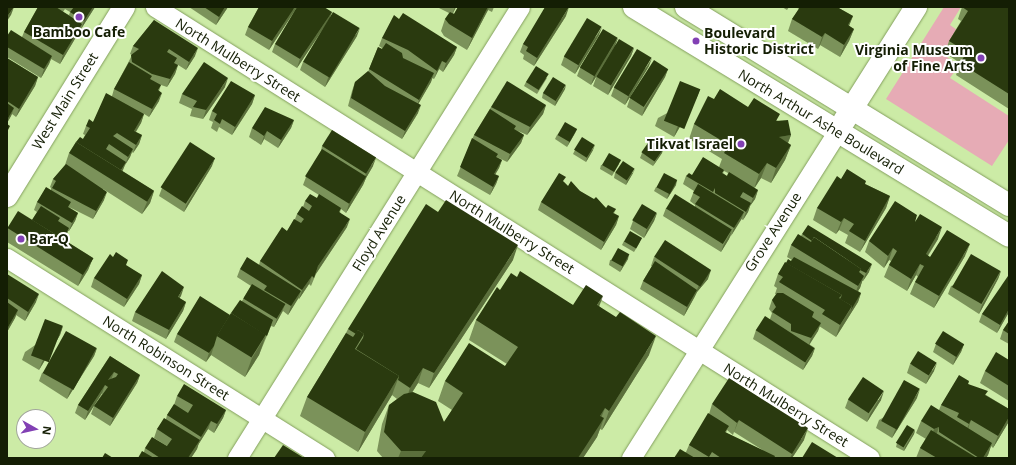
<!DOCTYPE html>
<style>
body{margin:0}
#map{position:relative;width:1016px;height:465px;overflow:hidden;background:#cceba6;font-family:"Open Sans",sans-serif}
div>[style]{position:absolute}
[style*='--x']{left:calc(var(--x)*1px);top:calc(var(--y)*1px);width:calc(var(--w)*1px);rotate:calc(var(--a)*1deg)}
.green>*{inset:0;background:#e6abb5}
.roads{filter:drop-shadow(0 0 1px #839f5d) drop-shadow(0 0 1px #839f5d)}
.minor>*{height:19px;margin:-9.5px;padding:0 9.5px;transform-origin:9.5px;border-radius:9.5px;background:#fff}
.major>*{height:22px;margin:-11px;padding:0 11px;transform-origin:11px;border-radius:11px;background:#fff}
.wall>*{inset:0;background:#7b925a}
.shaded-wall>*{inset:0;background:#5b6f3c}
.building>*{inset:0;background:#2a3a0f;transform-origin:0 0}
.dots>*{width:11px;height:11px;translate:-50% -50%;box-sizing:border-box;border:2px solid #fff;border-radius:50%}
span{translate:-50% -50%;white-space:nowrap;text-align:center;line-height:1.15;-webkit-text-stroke:4px #fff;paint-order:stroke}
.poi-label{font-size:14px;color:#141e04;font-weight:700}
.left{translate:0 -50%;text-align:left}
.right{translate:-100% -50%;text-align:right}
.street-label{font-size:14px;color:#141e04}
.frame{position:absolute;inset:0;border:8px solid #141e04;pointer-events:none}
.north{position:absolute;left:16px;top:409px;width:40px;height:40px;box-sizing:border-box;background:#fff;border:1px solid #a1a59b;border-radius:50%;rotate:98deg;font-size:11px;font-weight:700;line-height:16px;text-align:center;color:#141e04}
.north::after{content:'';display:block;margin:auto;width:14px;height:18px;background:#8240b4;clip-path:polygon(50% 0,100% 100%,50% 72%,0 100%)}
</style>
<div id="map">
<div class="green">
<div style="clip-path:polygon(944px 7px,961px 7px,950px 25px,957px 30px,942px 54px,959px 65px,950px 78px,1009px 116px,1009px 140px,992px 166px,886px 99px)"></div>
</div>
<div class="roads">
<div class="minor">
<div style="--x:155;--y:7;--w:845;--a:32.24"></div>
<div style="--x:7;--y:258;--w:376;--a:32.2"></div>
<div style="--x:237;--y:458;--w:532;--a:-57.89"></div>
<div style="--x:631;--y:458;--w:386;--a:-57.7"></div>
</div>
<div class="major">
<div style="--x:634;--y:7;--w:439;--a:31.4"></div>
<div style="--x:686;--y:7;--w:379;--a:31.5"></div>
<div style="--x:844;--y:121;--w:135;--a:-57.7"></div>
<div style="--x:7;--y:196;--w:222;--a:-58.2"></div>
</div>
</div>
<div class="wall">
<div style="clip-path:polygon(evenodd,38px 7px,95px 7px,81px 29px,80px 29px,79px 32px,60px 64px,51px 59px,49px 64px,41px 78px,7px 57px,7px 36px,22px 37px,24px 32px,38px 7px,65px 9px,70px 12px,69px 15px,63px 12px,65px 9px)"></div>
<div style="clip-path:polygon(189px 7px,228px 7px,216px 25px)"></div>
<div style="clip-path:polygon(259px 7px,332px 12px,330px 17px,357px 36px,325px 87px,300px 70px,303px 62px,323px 28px,297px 68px,272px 52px,275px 44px,296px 9px,269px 50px,245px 35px,248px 27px)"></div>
<div style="clip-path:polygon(440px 7px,456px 7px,453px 13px,454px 14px,458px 7px,494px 7px,492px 12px,488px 10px,467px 50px,444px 36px,441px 31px,445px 19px,449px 13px,439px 8px)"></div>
<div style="clip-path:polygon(782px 7px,789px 7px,787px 10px)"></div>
<div style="clip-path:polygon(796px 7px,837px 7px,853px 16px,849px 26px,854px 29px,849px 41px,840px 57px,820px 45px,818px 49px,788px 31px,792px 19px,799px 9px)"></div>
<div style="clip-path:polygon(962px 7px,1009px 7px,1009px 109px,956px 75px,960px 63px,945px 53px,949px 41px,961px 21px,958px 19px)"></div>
<div style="clip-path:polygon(566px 16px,534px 66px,523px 59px,524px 55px,520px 52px,523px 44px)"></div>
<div style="clip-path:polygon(399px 19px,457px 47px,454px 55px,443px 72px,439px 69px,434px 79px,432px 78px,431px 82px,418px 104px,418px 113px,402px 139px,348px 106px,352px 91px,355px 82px,368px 72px,378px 47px,382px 49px,382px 48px,379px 46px,382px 38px)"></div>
<div style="clip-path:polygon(154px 20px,195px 56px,186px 70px,175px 63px,178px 65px,175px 74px,167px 87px,161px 85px,159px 91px,159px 101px,149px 117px,141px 112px,144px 114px,141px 123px,136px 132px,142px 135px,139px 144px,133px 153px,132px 152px,130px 157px,125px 165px,122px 171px,154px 191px,150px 203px,142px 214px,103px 189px,104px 200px,93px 219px,69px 207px,78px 213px,75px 221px,69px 231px,68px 231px,64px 240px,93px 258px,88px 270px,78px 286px,7px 242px,7px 230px,8px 228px,32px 220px,37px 212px,34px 210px,37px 202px,51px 190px,51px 188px,50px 187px,53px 179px,65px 165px,69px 153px,76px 142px,83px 139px,85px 135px,83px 134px,86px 126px,93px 122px,112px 96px,114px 89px,128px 63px,132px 55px,130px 54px,133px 46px)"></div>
<div style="clip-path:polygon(599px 35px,575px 74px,561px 65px,564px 57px)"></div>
<div style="clip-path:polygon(618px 38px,615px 45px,634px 48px,631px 56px,608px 95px,593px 86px,597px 75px,591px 85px,577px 76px,580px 68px)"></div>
<div style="clip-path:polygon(7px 58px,38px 77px,35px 86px,16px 117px,12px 114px,7px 123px)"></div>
<div style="clip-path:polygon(649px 66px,625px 105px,611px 96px,614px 88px)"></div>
<div style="clip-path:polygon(668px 69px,665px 77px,642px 116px,627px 107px,630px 98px)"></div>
<div style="clip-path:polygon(547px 78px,537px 94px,524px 86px,526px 82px)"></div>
<div style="clip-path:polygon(225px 87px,203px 119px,190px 116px,192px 109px,179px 103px,182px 94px)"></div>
<div style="clip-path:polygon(565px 89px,555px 106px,542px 98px,543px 93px)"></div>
<div style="clip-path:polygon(255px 95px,252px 104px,232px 135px,219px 127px,217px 132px,211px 128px,213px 122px,209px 120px,212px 111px)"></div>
<div style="clip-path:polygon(697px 97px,674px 137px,655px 126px,658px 118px)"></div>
<div style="clip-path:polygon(evenodd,714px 99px,748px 107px,778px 121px,791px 135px,788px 143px,791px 145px,785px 160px,771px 183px,761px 178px,754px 188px,758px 190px,755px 199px,750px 206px,748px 212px,743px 220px,741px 219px,721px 252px,663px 216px,666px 208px,695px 207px,695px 205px,690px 201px,694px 191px,683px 184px,686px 176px,692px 175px,719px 167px,722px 159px,689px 139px,694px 124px,714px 99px,724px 171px,728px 173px,727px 176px,723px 173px,724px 171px)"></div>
<div style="clip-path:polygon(546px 105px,543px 114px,527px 135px,518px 131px,524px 135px,521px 143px,507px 162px,497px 157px,502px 160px,499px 168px,495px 174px,499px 176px,496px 184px,490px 195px,457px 176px,474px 135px,491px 107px)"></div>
<div style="clip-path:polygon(294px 120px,291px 128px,278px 148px,264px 139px,261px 145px,249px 137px,252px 128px)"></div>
<div style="clip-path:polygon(577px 129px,575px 133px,567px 147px,555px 139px,557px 135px)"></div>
<div style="clip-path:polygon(322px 146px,373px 166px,366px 178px,363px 185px,346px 213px,341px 209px,340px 212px,347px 227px,316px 274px,311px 286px,309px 284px,299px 299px,298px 298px,288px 315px,283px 311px,274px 327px,271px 326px,259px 355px,245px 377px,211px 355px,206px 362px,174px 342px,177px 334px,230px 315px,242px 301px,251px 286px,237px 277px,240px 269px,259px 265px,260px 261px,287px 231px,295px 219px,297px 214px,303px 207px,305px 201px,317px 198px,319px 195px,303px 185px,306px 177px,321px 151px)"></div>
<div style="clip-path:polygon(663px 149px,662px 153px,653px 166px,640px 158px,642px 153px)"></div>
<div style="clip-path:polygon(575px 150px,593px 150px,586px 162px,573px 154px)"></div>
<div style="clip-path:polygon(619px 164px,612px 176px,600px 169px,601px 165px)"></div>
<div style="clip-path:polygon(212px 166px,184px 212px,159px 196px,162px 188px)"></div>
<div style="clip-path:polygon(615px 173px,633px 173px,626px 185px,614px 178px)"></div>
<div style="clip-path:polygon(841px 179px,865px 184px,890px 196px,886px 208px,860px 252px,845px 243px,848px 235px,839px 230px,836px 234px,813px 220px,817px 208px)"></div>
<div style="clip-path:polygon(564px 182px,568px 186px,580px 191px,606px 208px,616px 209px,614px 213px,619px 216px,616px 225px,601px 250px,538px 210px,541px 202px)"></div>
<div style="clip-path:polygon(676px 185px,667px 199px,654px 191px,656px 187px)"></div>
<div style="clip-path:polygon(657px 213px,654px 221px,644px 238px,630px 229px,633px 221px)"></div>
<div style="clip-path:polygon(915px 222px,938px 239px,928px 256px,930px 257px,965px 256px,934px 308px,910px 294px,915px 282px,918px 277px,916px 275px,907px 291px,884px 277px,889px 265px,891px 261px,889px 260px,884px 268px,865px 252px,869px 241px)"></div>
<div style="clip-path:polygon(802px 234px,869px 272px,863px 281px,862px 281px,860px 288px,858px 291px,861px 293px,858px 302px,836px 337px,819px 326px,818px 331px,809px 344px,815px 348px,812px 356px,803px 370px,753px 339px,756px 330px,770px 319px,772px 313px,769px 309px,772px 300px,776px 294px,775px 294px,777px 288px,774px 286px,778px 274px,786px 263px,791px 261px,792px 260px,787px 257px,791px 245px,801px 236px)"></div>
<div style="clip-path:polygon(624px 241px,640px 242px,634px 252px,622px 245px)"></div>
<div style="clip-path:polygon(654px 257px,708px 279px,697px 292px,694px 298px,684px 316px,640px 289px,643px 281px,652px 266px,651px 266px)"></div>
<div style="clip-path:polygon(628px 259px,620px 272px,609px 265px,610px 260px)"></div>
<div style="clip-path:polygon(513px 260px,429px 388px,418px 383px,412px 393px,444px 422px,452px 410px,438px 401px,445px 381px,505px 366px,507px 364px,469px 340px,476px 320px,500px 290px,517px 277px,573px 305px,599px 306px,649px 355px,602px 430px,600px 429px,597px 437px,583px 458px,383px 458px,377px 451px,382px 424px,389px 405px,397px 399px,392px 395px,358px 452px,300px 416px,307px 397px,346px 333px,348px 329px)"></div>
<div style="clip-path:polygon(126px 266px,142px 275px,139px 284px,124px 307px,91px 287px,94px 278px)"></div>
<div style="clip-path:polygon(1001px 271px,998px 279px,979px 314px,948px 294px,951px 286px)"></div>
<div style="clip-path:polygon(7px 274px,36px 302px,25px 321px,16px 315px,15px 318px,7px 332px)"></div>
<div style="clip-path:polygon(1009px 277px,1009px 312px,997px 333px,979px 322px,982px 314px)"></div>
<div style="clip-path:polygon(181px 296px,179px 298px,186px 302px,183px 311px,166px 339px,132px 321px,135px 312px)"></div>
<div style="clip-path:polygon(1009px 321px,1009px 344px,1000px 339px,1003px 330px)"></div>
<div style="clip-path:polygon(63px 326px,60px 335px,39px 370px,22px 360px,25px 352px)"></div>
<div style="clip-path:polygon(936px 344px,964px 344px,961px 352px,953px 365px,933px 352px)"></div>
<div style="clip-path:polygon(97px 348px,94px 356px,67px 399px,39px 381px,42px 373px)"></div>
<div style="clip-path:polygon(110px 356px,140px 375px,137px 383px,110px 426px,91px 414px,94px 406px,102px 394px,102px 393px,85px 420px,75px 413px,78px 405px)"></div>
<div style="clip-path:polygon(1009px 360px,1009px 401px,980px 383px,985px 371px)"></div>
<div style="clip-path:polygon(910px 364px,934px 371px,926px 384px,907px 373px)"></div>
<div style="clip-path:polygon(969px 381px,968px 384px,1009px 409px,1009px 421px,1008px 423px,993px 448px,991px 446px,988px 455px,986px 458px,916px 458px,920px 448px,926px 439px,916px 433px,921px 421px,939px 410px,941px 405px)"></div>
<div style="clip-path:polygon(177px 396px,226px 410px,223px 418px,214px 433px,208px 429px,198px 445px,197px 449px,191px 458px,138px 458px,144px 452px,145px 448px,167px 446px,154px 438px,157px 429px,166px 419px,167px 415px,174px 405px)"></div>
<div style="clip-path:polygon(917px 398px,892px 438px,876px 428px,879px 420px)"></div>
<div style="clip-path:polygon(848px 400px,881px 400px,867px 422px,845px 408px)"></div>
<div style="clip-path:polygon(evenodd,712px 404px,804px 440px,792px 458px,776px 458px,774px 457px,774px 458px,674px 458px,686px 452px,689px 445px,709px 414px,712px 404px,727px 430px,733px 435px,734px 432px,764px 451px,726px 433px,727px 430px)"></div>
<div style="clip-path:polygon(915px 430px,914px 434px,904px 451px,896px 447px,897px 443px)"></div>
</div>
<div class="shaded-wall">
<div style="clip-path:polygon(14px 7px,11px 15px,7px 21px,7px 17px)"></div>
<div style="clip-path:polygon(93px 7px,95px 7px,81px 29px,84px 21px)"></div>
<div style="clip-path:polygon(225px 7px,228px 7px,216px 25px,219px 17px)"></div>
<div style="clip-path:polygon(295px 7px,297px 7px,269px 50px,272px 41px)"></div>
<div style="clip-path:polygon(455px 7px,456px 7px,452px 15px)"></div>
<div style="clip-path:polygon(488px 7px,489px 7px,488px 10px,467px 50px,472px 38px)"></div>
<div style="clip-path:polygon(569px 7px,566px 16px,534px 66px,537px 58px)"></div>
<div style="clip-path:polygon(332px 12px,329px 20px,297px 68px,300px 59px)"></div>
<div style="clip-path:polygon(853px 16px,848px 28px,848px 25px)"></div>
<div style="clip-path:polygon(82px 24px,79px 32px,60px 64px,63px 55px)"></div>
<div style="clip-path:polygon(602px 27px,599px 35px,575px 74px,578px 66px)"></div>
<div style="clip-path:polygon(360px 28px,357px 36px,325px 87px,328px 78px)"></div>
<div style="clip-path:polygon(854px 29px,849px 41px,840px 57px,844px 45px)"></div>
<div style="clip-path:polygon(825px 33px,820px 45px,818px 49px,822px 37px)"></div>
<div style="clip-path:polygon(618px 38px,615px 46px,591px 85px,594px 76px)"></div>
<div style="clip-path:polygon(457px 47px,454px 55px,443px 72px,446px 63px)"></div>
<div style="clip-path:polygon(198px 48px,195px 56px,186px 70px,189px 62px)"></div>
<div style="clip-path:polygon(634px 48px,631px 56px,608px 95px,611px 86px)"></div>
<div style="clip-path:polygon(52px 56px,49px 64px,41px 78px,44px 69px)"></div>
<div style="clip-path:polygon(652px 58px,649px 66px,625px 105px,628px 97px)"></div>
<div style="clip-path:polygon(442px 61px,439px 69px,434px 79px,437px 71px)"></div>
<div style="clip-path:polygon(178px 65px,175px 74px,167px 87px,170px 79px)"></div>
<div style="clip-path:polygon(668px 69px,665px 77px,642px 116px,645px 107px)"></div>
<div style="clip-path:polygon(434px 73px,431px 82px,416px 108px,419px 100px)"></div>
<div style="clip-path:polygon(38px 77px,35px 86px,16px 117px,19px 109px)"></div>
<div style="clip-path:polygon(228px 78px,225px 87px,203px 119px,206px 110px)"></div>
<div style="clip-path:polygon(566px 85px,565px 89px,555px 106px,556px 101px)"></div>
<div style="clip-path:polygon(700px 89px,697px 97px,674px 137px,677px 128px)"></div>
<div style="clip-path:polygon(162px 93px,159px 101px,149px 117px,152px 109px)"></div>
<div style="clip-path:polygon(255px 95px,252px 104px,232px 135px,235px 127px)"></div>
<div style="clip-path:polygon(421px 105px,418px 113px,402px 139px,405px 131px)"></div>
<div style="clip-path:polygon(546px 105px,543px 114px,527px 135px,530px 127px)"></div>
<div style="clip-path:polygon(14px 108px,11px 116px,7px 123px,7px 120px)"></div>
<div style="clip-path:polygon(144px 114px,141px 123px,131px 139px,134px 131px)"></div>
<div style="clip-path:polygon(294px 120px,291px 128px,278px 148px,281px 140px)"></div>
<div style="clip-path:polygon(577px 129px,575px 133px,567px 147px,569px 142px)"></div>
<div style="clip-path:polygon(267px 131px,264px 139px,261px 145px,264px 136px)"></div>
<div style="clip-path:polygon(142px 135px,139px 144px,133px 153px,136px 145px)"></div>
<div style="clip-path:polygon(524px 135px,521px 143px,507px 162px,510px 154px)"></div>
<div style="clip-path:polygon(791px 135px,785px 150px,779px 137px)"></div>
<div style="clip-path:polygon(595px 145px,593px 150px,586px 162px,587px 158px)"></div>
<div style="clip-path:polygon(791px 145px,785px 160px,771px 183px,776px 168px)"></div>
<div style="clip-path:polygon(133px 149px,130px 157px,125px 165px,128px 157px)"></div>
<div style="clip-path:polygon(663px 149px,662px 153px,653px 166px,655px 162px)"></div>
<div style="clip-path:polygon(215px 158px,212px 166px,184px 212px,187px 204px)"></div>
<div style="clip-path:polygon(376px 158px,373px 166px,366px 178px,363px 185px,346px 213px,349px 204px,363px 181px,366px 174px)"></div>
<div style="clip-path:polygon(502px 160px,499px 168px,491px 182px,494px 174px)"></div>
<div style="clip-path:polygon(126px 162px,123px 170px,117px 180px,120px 172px)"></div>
<div style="clip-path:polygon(767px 163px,761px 178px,754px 189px,759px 174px)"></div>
<div style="clip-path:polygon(635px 169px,633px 173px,626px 185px,627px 181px)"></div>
<div style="clip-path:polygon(499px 176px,496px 184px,490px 195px,493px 187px)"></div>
<div style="clip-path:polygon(677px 180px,676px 185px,667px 199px,668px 195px)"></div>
<div style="clip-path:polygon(758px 190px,755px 199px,750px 206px,753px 198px)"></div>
<div style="clip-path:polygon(154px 191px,150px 203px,142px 214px,147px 202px)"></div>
<div style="clip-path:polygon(107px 192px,104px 200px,93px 219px,96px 211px)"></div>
<div style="clip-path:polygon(890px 196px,886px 208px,860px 252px,865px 241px)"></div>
<div style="clip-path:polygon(751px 203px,748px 212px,743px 220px,746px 212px)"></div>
<div style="clip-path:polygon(744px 212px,741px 220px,731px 236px,734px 228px)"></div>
<div style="clip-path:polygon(78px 213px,75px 221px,69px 231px,72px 223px)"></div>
<div style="clip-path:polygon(657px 213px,654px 221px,644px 238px,647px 229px)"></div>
<div style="clip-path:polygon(619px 216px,616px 225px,601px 250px,604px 242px)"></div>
<div style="clip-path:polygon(844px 218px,839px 230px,836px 234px,841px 222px)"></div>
<div style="clip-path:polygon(350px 219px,347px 227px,315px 275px,318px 266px)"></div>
<div style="clip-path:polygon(942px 227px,938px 239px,921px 266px,926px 254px)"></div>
<div style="clip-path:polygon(69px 228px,66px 237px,59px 249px,62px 240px)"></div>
<div style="clip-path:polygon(732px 230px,729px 239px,721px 252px,724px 244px)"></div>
<div style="clip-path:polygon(970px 244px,965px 256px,934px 308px,939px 296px)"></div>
<div style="clip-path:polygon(518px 245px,513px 260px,429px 388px,434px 373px)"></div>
<div style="clip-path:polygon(893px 248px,889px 260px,884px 268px,888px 256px)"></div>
<div style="clip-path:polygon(629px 254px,628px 259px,620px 272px,622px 267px)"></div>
<div style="clip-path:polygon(93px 258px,88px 270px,78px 286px,82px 274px)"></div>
<div style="clip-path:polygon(872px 264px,869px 272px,863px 281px,866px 273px)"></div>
<div style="clip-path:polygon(920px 264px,916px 275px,907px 291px,911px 279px)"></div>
<div style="clip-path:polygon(711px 270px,708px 279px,697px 292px,694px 298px,684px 316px,687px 307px,696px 292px,699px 285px)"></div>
<div style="clip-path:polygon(1001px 271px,998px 279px,979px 314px,982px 305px)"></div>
<div style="clip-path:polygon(142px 275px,139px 284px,124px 307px,127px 299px)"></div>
<div style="clip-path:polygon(312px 276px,309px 284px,299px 299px,302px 290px)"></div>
<div style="clip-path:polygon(864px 276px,860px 288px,854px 297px,858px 286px)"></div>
<div style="clip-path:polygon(184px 287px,181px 296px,175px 305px,178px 297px)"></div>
<div style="clip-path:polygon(301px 291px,298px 299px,288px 315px,291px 306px)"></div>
<div style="clip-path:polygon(861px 293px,858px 302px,836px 337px,840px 325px)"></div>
<div style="clip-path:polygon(39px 294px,36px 302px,25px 321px,28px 312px)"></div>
<div style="clip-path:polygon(603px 296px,596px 315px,597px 305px)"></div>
<div style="clip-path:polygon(186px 302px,183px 311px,166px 339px,169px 330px)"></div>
<div style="clip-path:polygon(285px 304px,282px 312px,274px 327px,277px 319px)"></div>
<div style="clip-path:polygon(1009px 309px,1009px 312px,997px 333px,1000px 325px)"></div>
<div style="clip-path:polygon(18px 310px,15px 318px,7px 332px,7px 329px)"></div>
<div style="clip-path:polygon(821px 323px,818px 331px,808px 347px,811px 338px)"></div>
<div style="clip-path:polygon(63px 326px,60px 335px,39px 370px,42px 362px)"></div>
<div style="clip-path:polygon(266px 335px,259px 355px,245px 377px,252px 358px)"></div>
<div style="clip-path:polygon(656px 336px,649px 355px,602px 430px,609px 411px)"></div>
<div style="clip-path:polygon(964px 344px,961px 352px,953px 365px,956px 356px)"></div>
<div style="clip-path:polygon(214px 346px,211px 355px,206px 362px,209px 353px)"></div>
<div style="clip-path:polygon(97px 348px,94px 356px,67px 399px,70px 391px)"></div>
<div style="clip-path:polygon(815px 348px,812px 356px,803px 370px,806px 362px)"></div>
<div style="clip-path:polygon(937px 363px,934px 371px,926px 384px,929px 376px)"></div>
<div style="clip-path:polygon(423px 368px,418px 383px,405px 403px,410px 388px)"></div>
<div style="clip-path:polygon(114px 372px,111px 380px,108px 380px)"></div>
<div style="clip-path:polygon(140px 375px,137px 383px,110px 426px,113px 418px)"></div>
<div style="clip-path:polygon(399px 376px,392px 395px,358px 452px,365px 432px)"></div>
<div style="clip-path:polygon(105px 385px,102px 393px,85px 420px,88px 411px)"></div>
<div style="clip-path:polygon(920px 389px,917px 398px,892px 438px,895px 430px)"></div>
<div style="clip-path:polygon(884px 391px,881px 400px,867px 422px,870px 414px)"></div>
<div style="clip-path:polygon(605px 408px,598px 426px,604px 418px,597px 437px,583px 458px,578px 458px,600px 416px)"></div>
<div style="clip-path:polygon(226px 410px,223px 418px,214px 433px,217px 424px)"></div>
<div style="clip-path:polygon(1009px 417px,1009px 421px,1008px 423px,993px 448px,998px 436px)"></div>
<div style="clip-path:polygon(739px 420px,734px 432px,733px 435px,737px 423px)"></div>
<div style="clip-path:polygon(971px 420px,967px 432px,964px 436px,969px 424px)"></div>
<div style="clip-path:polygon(211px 421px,208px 429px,198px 445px,201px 437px)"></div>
<div style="clip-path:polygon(939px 427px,935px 439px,930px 441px,934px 429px)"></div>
<div style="clip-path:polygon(808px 428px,804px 440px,792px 458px,790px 458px,792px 454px)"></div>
<div style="clip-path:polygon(915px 430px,914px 434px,904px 451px,905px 447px)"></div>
<div style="clip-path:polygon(200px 440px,197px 449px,191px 458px,188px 458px)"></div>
<div style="clip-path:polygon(992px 443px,988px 455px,986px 458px,983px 458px)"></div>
<div style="clip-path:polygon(401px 451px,426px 451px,423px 458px,398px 458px)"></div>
</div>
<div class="building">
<div style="clip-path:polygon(7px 7px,14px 7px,7px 17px)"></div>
<div style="clip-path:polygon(38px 7px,56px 7px,82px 24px,63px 55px,24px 32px)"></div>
<div style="clip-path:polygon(74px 7px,93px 7px,84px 21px,70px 12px)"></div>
<div style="clip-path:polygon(204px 7px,225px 7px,219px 17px)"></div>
<div style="clip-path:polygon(259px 7px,295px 7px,272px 41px,248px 27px)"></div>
<div style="clip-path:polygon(297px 7px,324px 7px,332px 12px,300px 59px,275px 44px)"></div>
<div style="clip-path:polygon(458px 7px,488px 7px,472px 38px,449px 24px,445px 19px,450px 12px,454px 14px)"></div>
<div style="clip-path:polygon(545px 7px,569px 7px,537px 58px,526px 51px,528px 47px,523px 44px)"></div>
<div style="clip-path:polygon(800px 7px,837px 7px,853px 16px,848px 25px,854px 29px,844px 45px,825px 33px,822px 37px,792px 19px)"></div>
<div style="clip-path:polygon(962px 7px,1009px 7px,1009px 94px,960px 63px,967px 52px,949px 41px,968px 11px)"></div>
<div style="left:333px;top:12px;width:31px;height:58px;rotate:31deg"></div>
<div style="clip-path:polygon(403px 13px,457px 47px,446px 63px,442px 61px,437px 71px,408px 50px,382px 38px,394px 15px,399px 19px)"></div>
<div style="left:587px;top:18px;width:17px;height:45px;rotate:31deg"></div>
<div style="clip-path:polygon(154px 20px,198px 48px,189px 62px,169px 49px,167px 52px,177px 58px,174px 63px,178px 65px,170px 79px,152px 74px,132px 62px,131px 55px,139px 49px,133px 46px)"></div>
<div style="left:603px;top:29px;width:17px;height:45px;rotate:31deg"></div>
<div style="clip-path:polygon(11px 30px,52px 56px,44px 69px,7px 47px,7px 36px)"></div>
<div style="left:619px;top:39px;width:17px;height:44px;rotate:31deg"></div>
<div style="clip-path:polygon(386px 43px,402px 53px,403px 58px,434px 73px,419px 100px,369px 69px,378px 47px,382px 49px)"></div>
<div style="left:637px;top:49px;width:17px;height:45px;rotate:31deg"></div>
<div style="clip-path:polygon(7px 58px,38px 77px,19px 109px,7px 101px)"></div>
<div style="left:654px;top:60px;width:17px;height:45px;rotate:33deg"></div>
<div style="clip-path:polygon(129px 62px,152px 76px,150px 79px,161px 85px,158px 90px,162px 93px,152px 109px,114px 89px)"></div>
<div style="clip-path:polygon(204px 62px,228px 78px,206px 110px,193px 107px,197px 101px,182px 94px)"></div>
<div style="left:536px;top:66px;width:15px;height:19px;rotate:32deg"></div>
<div style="clip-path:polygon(368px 71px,385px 86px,421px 105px,405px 131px,351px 98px,355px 82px)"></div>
<div style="left:553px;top:77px;width:15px;height:19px;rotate:32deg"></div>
<div style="clip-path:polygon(231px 81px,255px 95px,235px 127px,222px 119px,220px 124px,214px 120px,217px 114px,212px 111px)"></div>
<div style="clip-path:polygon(507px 81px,546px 105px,530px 127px,491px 107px)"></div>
<div style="left:680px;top:81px;width:22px;height:43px;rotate:22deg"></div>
<div style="clip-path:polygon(720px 89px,748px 107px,754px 98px,780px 114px,776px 121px,788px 120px,791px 135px,779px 137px,791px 145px,776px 168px,767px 163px,759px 174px,724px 153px,729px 145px,694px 124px,708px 96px,714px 99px)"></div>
<div style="clip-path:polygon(106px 93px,144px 114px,134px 131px,142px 135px,136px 145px,117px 133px,113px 136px,133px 149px,128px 157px,109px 144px,106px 149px,126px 162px,121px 170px,76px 142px,80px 137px,83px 139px,90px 128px,86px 126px,89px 119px,93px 122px)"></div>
<div style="clip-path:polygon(7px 103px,14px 108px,7px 120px)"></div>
<div style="clip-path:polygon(265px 107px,294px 120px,281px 140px,267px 131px,264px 136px,252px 128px)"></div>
<div style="clip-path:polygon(490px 109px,516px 126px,514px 129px,524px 135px,510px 154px,474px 135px)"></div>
<div style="left:565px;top:122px;width:14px;height:15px;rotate:30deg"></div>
<div style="clip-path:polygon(7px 124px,10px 126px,7px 132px)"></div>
<div style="left:332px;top:130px;width:52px;height:19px;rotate:32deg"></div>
<div style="left:582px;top:137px;width:15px;height:15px;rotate:32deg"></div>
<div style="clip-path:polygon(472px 138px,498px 154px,496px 157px,502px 160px,494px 174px,499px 176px,493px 187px,460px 167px)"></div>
<div style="left:650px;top:140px;width:16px;height:15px;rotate:35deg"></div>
<div style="left:76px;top:142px;width:92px;height:13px;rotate:32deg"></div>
<div style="left:190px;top:142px;width:30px;height:54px;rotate:33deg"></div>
<div style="left:322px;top:149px;width:52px;height:32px;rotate:32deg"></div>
<div style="left:609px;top:153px;width:14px;height:14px;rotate:30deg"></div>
<div style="clip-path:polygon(703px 157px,724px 170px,722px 173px,727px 176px,729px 172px,758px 190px,753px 198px,743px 192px,740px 197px,751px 203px,746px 212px,715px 193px,715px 188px,713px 192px,686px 176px,689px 173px,692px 175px)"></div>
<div style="left:623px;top:161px;width:14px;height:14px;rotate:34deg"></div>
<div style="clip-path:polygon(66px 164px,107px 192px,96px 211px,52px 188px,56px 181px,53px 179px)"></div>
<div style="clip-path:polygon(847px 169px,866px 181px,865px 184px,890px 196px,865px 241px,849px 231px,854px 224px,844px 218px,841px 222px,817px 208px,837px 176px,841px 179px)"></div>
<div style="clip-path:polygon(559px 173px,566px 177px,563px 181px,568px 186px,571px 181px,580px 191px,594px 199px,596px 197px,606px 208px,608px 205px,616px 209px,613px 213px,619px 216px,604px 242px,541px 202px)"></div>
<div style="left:664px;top:173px;width:15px;height:16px;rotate:28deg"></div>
<div style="clip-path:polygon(698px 184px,744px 212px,734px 228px,695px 204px,700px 197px,693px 193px)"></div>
<div style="clip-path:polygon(46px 187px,71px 202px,68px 207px,78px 213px,72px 223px,37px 202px)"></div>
<div style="clip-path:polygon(310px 194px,317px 198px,319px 194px,341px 208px,339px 212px,350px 219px,318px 266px,314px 278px,312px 276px,302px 290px,260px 261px,282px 227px,287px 231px,294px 219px,301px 223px,304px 219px,297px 214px,302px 206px,309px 211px,312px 206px,305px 201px)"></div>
<div style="left:675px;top:194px;width:67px;height:17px;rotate:32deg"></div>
<div style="clip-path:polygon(446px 200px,518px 245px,434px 373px,423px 368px,410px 388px,398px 380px,399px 376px,356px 349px,363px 338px,364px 334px,358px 330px,356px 334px,348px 329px,426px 204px,438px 212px)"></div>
<div style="clip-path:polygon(895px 201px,917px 215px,915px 222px,920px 214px,942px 227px,926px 254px,930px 257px,947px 230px,970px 244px,939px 296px,915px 282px,924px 266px,920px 264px,911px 279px,889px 265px,897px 251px,893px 248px,888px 256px,869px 241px)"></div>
<div style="left:642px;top:204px;width:17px;height:19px;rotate:31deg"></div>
<div style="clip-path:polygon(41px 206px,60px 218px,58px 221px,69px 228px,63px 239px,32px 220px)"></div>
<div style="left:18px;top:211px;width:89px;height:20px;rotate:32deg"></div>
<div style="clip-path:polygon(808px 225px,872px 264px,866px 273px,860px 270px,861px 269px,814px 237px,812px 241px,802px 234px)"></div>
<div style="left:630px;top:231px;width:14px;height:12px;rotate:30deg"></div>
<div style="clip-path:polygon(798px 234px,811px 242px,814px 237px,861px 269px,859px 272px,864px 276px,858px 286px,791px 245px)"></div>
<div style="left:665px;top:240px;width:55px;height:20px;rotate:33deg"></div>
<div style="left:618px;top:248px;width:13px;height:14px;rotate:29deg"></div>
<div style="clip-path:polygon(116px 252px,128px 260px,126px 265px,142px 275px,127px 299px,94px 278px,110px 254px,113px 257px)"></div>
<div style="left:971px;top:254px;width:34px;height:38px;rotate:30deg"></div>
<div style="clip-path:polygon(247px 257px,301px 291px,291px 306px,264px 290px,267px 286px,240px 269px)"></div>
<div style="clip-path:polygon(794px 257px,861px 293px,851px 310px,852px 306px,840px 299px,842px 295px,786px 263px,788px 259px,791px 261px)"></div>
<div style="clip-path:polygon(655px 261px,697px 290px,687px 307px,643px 281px)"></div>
<div style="clip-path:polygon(785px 262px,842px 295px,839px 298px,852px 306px,840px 325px,822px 314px,825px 310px,779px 282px,783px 277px,778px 274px)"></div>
<div style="clip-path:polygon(162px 271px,184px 287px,178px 297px,186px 302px,169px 330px,135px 312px)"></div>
<div style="clip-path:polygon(520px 271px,573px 305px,586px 285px,603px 296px,597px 305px,616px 317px,620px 312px,656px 336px,609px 411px,605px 408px,600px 416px,604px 418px,578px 458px,421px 458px,426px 451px,401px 451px,384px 432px,389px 405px,404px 394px,413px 392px,436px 402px,444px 422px,463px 393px,445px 381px,469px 343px,505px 366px,518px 347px,476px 320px,497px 287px,500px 290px,511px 273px,517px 277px)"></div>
<div style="clip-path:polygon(7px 274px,39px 294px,28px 312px,7px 298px)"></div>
<div style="clip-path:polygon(1008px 276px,1009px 277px,1009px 309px,1000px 325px,982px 314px)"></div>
<div style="left:252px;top:284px;width:39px;height:17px;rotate:31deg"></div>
<div style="clip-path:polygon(777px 293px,783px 293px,814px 312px,812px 317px,821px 323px,811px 338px,791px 331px,791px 324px,772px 312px,776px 307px,772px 300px)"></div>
<div style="clip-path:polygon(200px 296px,230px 315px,217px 336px,214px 346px,209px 353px,177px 334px)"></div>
<div style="clip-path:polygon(240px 300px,273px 320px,267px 336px,231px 313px)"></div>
<div style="clip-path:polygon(7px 302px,18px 310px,7px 329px)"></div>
<div style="left:231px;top:313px;width:41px;height:27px;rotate:32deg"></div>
<div style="left:765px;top:316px;width:59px;height:17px;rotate:33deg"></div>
<div style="left:45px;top:319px;width:19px;height:39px;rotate:21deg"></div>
<div style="clip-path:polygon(1009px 321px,1009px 334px,1003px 330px)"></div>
<div style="clip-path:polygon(358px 330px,364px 334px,355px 349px,399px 376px,365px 432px,307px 397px,346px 333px,353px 337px)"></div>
<div style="left:66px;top:331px;width:35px;height:48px;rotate:29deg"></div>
<div style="left:943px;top:331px;width:25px;height:15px;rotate:32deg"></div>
<div style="left:918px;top:351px;width:22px;height:15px;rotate:32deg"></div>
<div style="clip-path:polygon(996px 352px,1009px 360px,1009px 386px,985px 371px)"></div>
<div style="clip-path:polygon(evenodd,110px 356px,140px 375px,113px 418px,94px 406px,108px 387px,105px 385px,88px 411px,78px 405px,110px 356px,114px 372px,118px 374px,116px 377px,108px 380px,114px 372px)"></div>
<div style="clip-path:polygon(959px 375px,969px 381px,968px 384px,988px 391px,985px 395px,1009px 409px,1009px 417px,998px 436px,971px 420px,969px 424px,957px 417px,959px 413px,941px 405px)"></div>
<div style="left:863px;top:377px;width:25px;height:27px;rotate:34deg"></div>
<div style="clip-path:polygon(729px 378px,808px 428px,792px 454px,739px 420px,737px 423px,712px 404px)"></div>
<div style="left:904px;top:380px;width:18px;height:47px;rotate:29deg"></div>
<div style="clip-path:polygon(184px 384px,226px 410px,217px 424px,211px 421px,201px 437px,167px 415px,174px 404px,188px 413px,193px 405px,177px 396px)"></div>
<div style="clip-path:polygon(931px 405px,992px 443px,983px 458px,979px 458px,939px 432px,939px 427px,934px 429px,921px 421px)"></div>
<div style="clip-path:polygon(708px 413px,729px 426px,725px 432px,775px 456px,774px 458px,721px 458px,712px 452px,709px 457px,689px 445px)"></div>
<div style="clip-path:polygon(164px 418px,200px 440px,188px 458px,160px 458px,145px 448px,152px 437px,167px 446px,172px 439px,157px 429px)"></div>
<div style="left:907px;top:425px;width:9px;height:21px;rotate:32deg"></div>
<div style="clip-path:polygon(931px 430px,977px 458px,937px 458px,920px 448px)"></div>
<div style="clip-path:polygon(812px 442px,838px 458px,802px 458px)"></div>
<div style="clip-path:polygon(283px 445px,304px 458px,274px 458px)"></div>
<div style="clip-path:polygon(680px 449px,695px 458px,674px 458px)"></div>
<div style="clip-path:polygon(142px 451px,154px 458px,138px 458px)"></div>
<div style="clip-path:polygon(105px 453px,113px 458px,102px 458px)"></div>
</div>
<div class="dots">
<div style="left:79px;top:17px;background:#8240b4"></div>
<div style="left:696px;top:41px;background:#8240b4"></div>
<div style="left:981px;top:58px;background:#8240b4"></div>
<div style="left:741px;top:144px;background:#8240b4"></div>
<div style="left:21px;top:239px;background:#8240b4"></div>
</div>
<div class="poi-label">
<span style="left:79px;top:32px">Bamboo Cafe</span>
<span class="left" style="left:704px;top:41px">Boulevard<br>Historic District</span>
<span class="right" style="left:973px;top:58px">Virginia Museum<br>of Fine Arts</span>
<span class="right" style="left:733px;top:144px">Tikvat Israel</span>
<span class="left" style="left:29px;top:239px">Bar-Q</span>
</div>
<div class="street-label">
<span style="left:238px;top:60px;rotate:32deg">North Mulberry Street</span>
<span style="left:65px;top:101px;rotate:-58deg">West Main Street</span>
<span style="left:821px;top:122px;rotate:31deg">North Arthur Ashe Boulevard</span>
<span style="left:512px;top:232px;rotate:32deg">North Mulberry Street</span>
<span style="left:773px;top:232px;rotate:-57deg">Grove Avenue</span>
<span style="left:379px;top:233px;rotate:-58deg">Floyd Avenue</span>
<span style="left:166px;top:358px;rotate:32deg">North Robinson Street</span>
<span style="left:786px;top:405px;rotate:32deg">North Mulberry Street</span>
</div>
<div class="frame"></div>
<div class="north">N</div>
</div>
